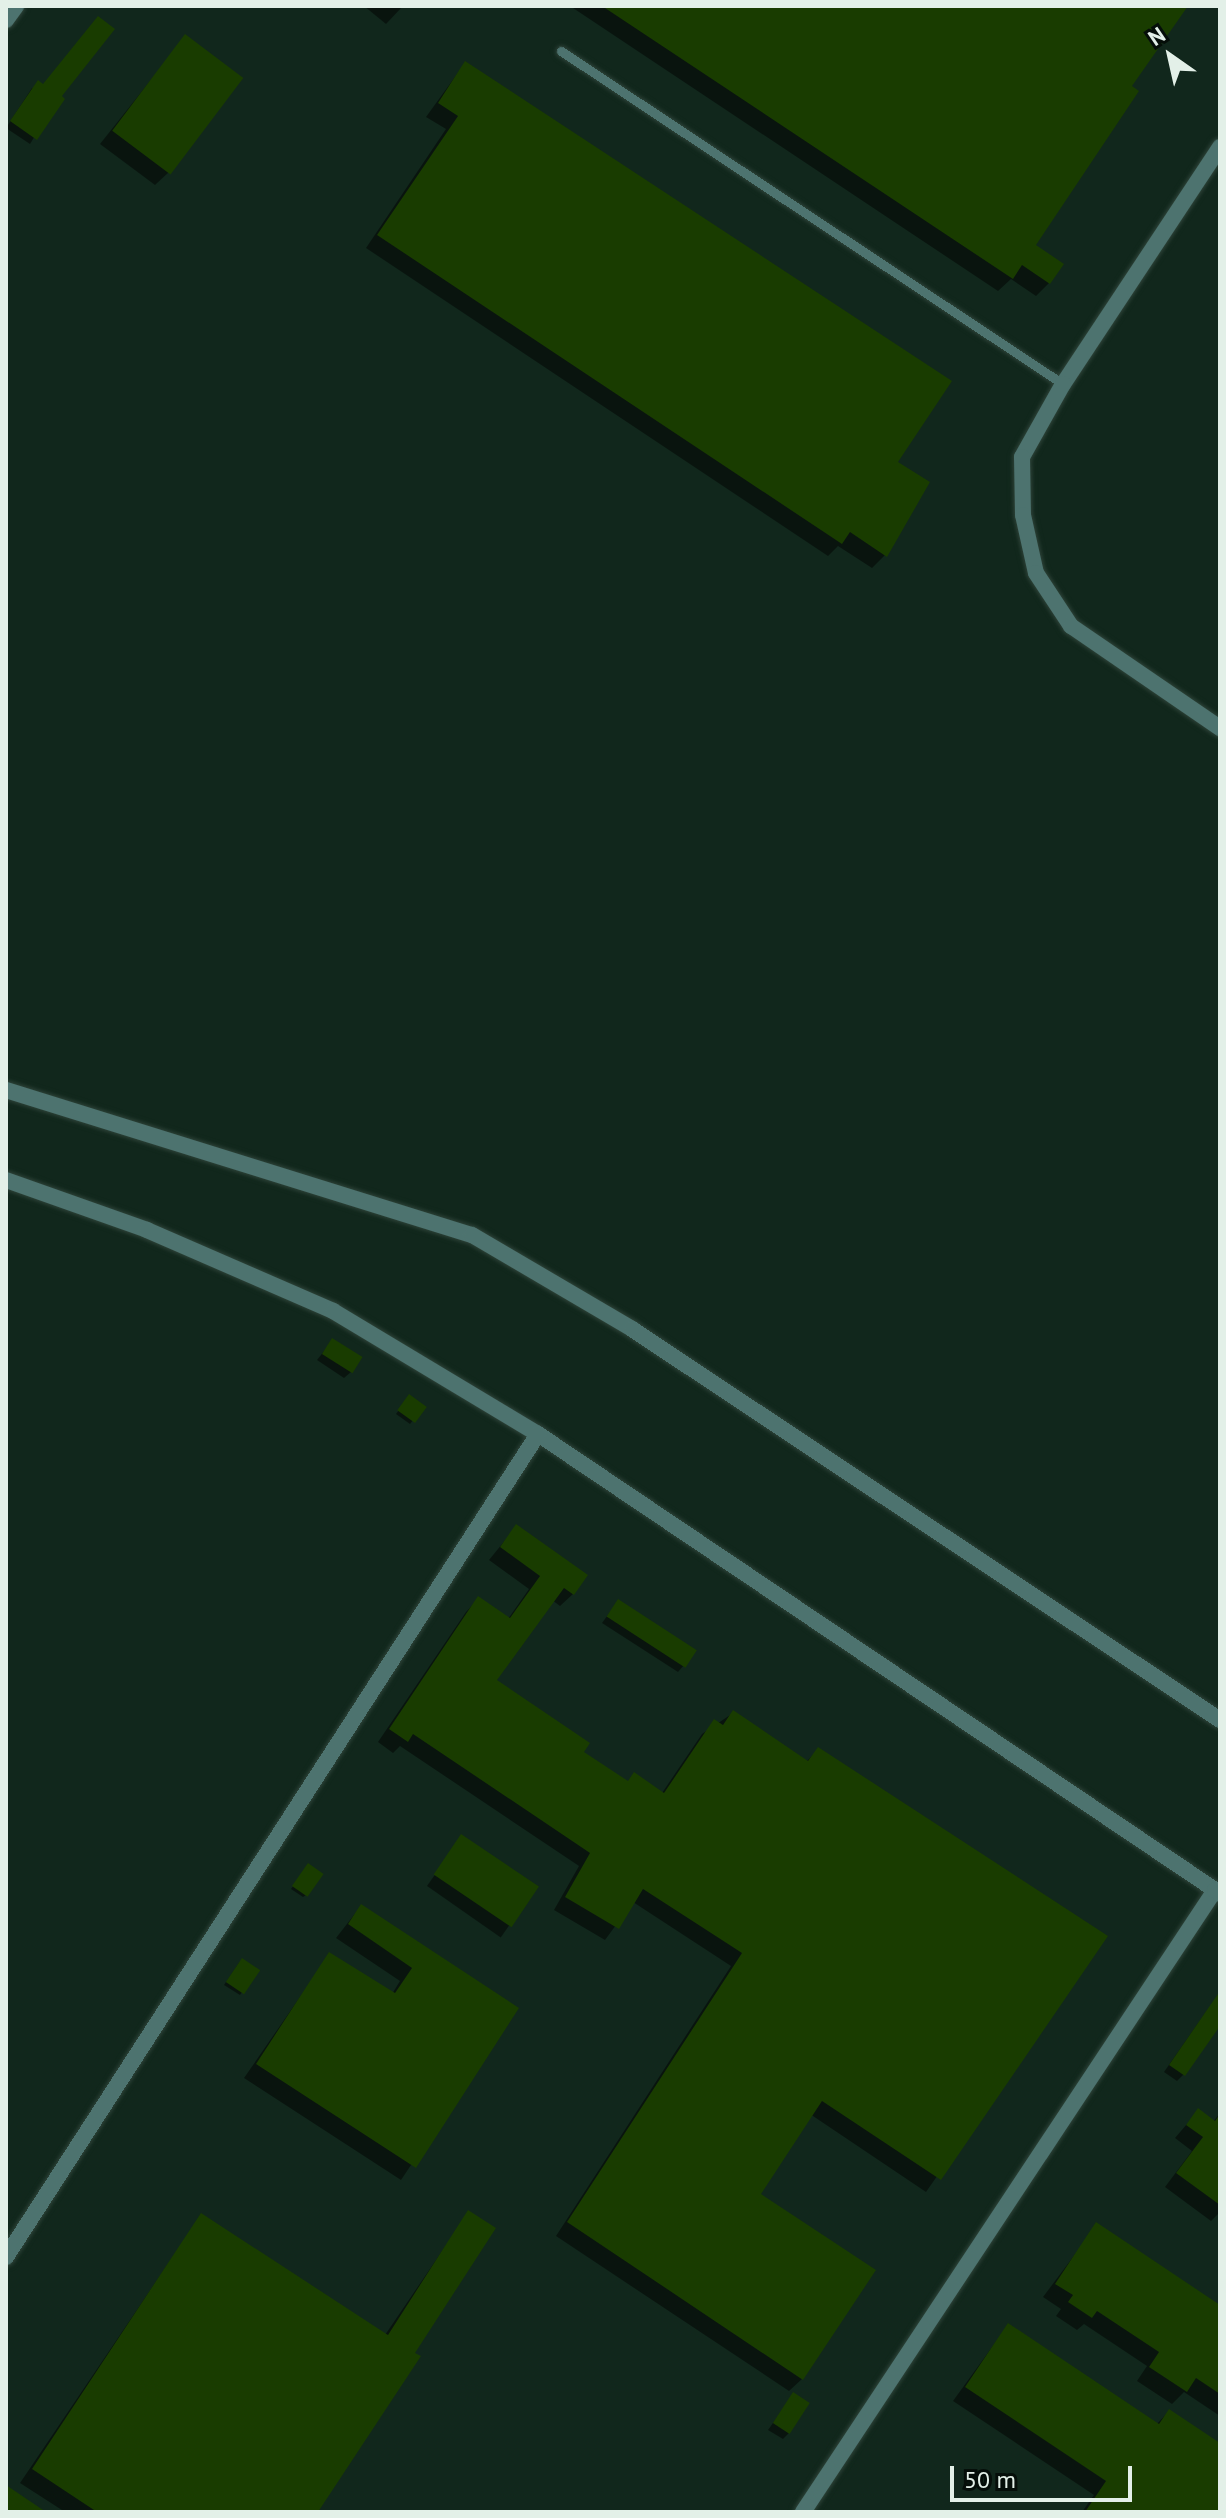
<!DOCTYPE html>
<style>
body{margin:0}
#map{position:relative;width:1226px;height:2518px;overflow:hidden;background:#11271c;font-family:"PT Sans",sans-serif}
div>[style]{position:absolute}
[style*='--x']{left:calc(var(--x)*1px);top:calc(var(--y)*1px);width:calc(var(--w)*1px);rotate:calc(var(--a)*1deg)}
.shadow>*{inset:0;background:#0007;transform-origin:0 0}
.building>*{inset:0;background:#193c00;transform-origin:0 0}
.roads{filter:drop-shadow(0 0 2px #2e4339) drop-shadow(0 0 2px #2e4339)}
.lane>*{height:9px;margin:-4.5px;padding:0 4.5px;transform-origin:4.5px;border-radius:4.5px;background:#4d736f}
.street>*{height:16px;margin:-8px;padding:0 8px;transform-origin:8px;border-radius:8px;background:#4d736f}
span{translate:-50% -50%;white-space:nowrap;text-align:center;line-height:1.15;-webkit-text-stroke:8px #050e09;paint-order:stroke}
.frame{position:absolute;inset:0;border:8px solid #e3f0e8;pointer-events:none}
.north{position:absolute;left:1130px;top:16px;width:80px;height:80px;-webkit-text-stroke:6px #050e09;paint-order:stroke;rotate:326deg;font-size:22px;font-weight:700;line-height:32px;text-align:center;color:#e3f0e8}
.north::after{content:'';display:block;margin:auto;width:28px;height:36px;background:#e3f0e8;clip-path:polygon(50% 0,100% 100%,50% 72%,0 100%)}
.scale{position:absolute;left:950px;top:2466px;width:182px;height:36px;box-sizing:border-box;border:4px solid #e3f0e8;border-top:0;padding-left:10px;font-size:24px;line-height:28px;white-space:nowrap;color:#e3f0e8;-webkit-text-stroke:6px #050e09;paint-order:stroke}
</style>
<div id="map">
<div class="shadow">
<div style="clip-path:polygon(364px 6px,403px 6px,386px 24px)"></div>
<div style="clip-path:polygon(570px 6px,1185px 6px,1129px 86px,1033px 245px,1049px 283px,1036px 296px,1011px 279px,998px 291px)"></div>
<div style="clip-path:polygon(185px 37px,169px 172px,155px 185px,100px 144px)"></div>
<div style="clip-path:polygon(465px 63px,895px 463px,885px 555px,872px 568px,838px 546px,828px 556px,366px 248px,446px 129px,426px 117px)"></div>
<div style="clip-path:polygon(32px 88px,59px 97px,30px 144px,6px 128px)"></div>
<div style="clip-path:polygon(332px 1341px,351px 1372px,344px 1378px,317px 1360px)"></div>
<div style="clip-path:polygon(406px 1400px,424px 1407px,410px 1424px,396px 1414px)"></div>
<div style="clip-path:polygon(516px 1527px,573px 1594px,560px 1606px,552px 1600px,494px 1681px,582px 1752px,626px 1783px,662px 1793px,702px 1734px,733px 1713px,806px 1762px,818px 1750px,1105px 1936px,926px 2192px,810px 2114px,758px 2195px,802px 2379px,789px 2391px,556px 2236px,731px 1966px,633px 1902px,605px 1940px,554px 1910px,579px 1866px,400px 1746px,393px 1753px,378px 1742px,466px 1612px,478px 1599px,508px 1619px,529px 1589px,489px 1560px)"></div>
<div style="clip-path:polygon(618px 1601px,684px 1665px,678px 1672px,602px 1623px)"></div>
<div style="left:462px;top:1836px;width:90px;height:61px;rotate:35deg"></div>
<div style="clip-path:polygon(306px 1868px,306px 1895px,303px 1897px,291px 1889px)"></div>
<div style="clip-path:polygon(361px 1906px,516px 2008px,401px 2180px,244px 2078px,329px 1955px,392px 1994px,400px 1981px,336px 1938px)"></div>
<div style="clip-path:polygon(239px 1963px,257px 1971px,240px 1995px,224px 1985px)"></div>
<div style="clip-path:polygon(1220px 2007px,1220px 2022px,1183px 2075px,1177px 2081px,1164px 2072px,1208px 2009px)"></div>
<div style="clip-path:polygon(1198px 2111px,1213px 2122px,1220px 2113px,1220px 2212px,1211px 2221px,1165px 2187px,1192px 2151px,1175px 2138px)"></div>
<div style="clip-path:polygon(468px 2213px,413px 2353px,316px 2512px,65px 2512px,20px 2483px,201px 2215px,385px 2335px)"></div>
<div style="clip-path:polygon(1097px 2225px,1220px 2307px,1220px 2416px,1184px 2392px,1172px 2404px,1137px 2381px,1147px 2366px,1084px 2324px,1077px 2330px,1056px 2316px,1061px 2309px,1043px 2297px)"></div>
<div style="clip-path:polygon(1008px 2325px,1156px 2425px,1169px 2411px,1220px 2445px,1220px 2512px,1082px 2512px,1094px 2495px,953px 2401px)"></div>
<div style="clip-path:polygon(793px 2395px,789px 2433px,783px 2439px,768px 2430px)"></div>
</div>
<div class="building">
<div style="clip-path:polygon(602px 6px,1188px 6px,1132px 86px,1139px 91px,1036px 245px,1064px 264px,1050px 284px,1022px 265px,1013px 279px)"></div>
<div style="clip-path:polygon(98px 16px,115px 29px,62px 96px,65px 99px,37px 140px,10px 121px,38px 80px,43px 84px)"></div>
<div style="left:185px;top:34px;width:73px;height:121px;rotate:37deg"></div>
<div style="clip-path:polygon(465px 61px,952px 381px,898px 462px,930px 482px,887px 557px,850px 532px,842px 544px,377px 235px,458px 116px,438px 103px)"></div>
<div style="left:332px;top:1338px;width:36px;height:19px;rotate:32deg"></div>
<div style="left:409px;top:1394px;width:22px;height:20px;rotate:36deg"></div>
<div style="clip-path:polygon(516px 1524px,588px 1575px,574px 1595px,564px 1588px,497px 1680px,590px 1743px,584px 1752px,628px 1781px,634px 1772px,664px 1793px,714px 1719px,723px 1725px,733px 1710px,808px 1761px,818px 1747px,1108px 1936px,941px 2180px,822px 2101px,761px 2194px,876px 2270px,803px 2380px,567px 2222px,742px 1953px,643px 1889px,619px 1929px,565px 1897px,590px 1853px,413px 1734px,408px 1742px,389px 1729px,478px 1596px,510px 1618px,540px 1576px,500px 1547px)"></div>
<div style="left:618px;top:1599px;width:94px;height:21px;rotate:33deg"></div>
<div style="left:461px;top:1834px;width:94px;height:49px;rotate:34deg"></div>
<div style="left:308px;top:1863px;width:19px;height:28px;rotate:35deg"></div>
<div style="clip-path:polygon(361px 1904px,519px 2008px,416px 2168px,256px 2064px,329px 1952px,395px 1993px,412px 1968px,348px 1924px)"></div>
<div style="left:242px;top:1958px;width:22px;height:29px;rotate:34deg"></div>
<div style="clip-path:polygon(1220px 1991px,1220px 2026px,1185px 2076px,1169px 2065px)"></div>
<div style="clip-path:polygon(1198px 2108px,1215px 2121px,1220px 2114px,1220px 2205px,1176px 2173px,1203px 2137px,1186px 2125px)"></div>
<div style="clip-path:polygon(468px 2210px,496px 2228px,415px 2353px,421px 2356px,318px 2512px,97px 2512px,32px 2469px,201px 2213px,388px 2335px)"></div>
<div style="clip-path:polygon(1096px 2222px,1220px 2305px,1220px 2394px,1196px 2378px,1187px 2392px,1149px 2367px,1159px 2352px,1097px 2311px,1092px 2318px,1068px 2302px,1073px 2295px,1055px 2284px)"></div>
<div style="clip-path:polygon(1008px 2323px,1159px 2424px,1169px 2409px,1220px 2443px,1220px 2512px,1085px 2512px,1106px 2481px,965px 2387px)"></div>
<div style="left:793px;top:2392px;width:20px;height:37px;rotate:33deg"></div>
<div style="clip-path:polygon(6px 2485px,46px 2512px,6px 2512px)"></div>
</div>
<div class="roads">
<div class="lane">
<div style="--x:561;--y:51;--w:602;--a:33.56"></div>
</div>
<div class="street">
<div style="--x:6;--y:20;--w:17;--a:-54"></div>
<div style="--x:1220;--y:147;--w:284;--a:123.5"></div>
<div style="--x:1063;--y:384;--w:84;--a:119.3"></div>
<div style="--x:1022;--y:457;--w:58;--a:89"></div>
<div style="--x:1023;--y:515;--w:59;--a:77.4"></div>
<div style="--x:1036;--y:573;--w:64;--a:56.6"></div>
<div style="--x:1071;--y:626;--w:181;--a:34.4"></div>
<div style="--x:6;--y:1090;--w:488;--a:17.3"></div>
<div style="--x:472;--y:1235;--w:186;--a:30.4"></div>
<div style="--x:632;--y:1329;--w:706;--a:33.62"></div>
<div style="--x:6;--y:1180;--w:150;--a:19.5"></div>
<div style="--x:147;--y:1230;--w:203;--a:23.5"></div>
<div style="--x:333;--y:1311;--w:239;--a:31"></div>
<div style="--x:538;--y:1434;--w:816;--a:33.96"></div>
<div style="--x:6;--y:2257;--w:980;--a:-57.12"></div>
<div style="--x:803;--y:2512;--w:746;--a:-56.48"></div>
<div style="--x:1215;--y:1890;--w:6;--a:39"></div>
</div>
</div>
<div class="frame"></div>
<div class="north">N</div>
<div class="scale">50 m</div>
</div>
